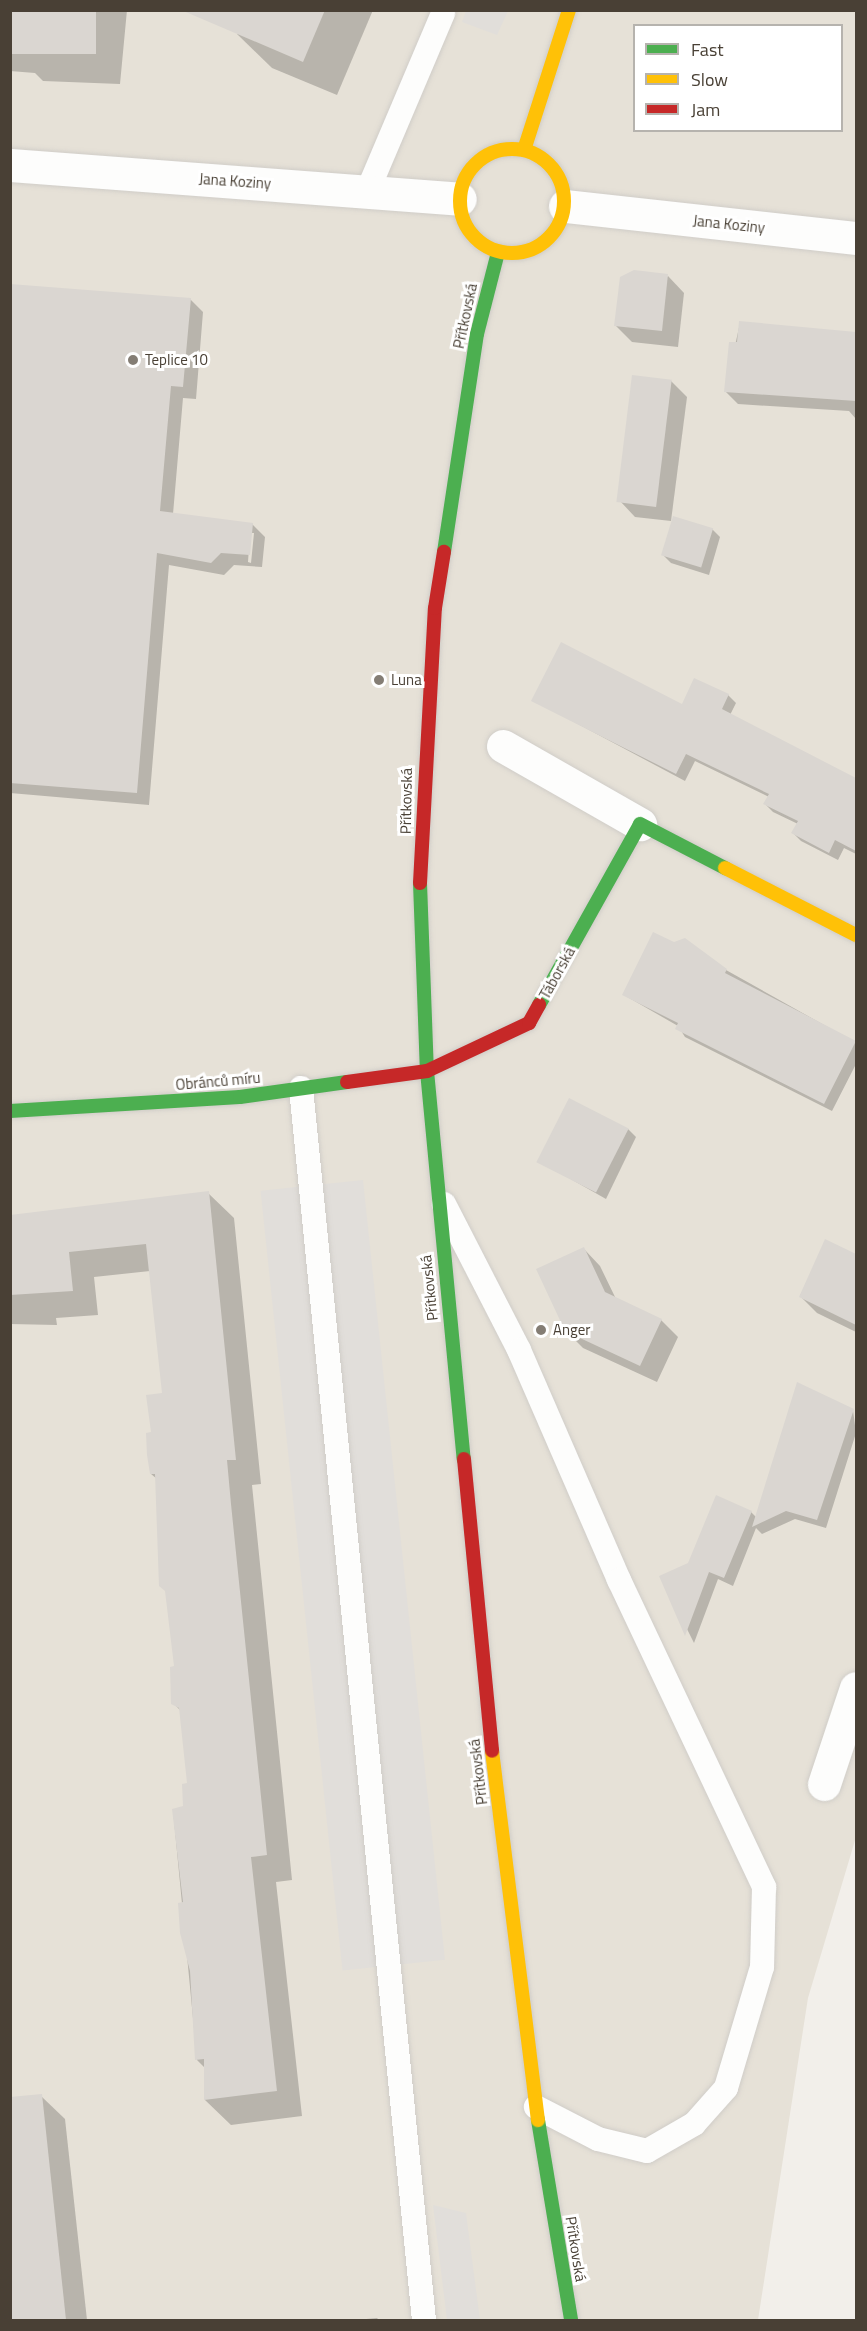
<!DOCTYPE html>
<meta charset="utf-8">
<style>
body{margin:0}
#map{position:relative;width:867px;height:2331px;overflow:hidden;background:#f2efea;font-family:"Titillium Web",sans-serif}
div>[style]{position:absolute}
[style*='--x']{left:calc(var(--x)*1px);top:calc(var(--y)*1px);width:calc(var(--w)*1px);rotate:calc(var(--a)*1deg)}
.residential>*{inset:0;background:#e6e1d7}
.parking>*{inset:0;background:#e1deda;transform-origin:0 0}
.shadow>*{inset:0;background:#0003}
.building>*{inset:0;background:#dad6d1;transform-origin:0 0}
.roads{filter:drop-shadow(0 0 2px #d0cdc8) drop-shadow(0 0 2px #d0cdc8)}
.lane>*{height:24px;margin:-12px;padding:0 12px;transform-origin:12px;border-radius:12px;background:#fdfdfc}
.street>*{height:33px;margin:-16.5px;padding:0 16.5px;transform-origin:16.5px;border-radius:16.5px;background:#fdfdfc}
.fast>*{height:14px;margin:-7px;padding:0 7px;transform-origin:7px;border-radius:7px;background:#4caf50}
.slow>*{height:14px;margin:-7px;padding:0 7px;transform-origin:7px;border-radius:7px;background:#ffc107}
.slow>.ring{margin:-7px;padding:0;box-sizing:content-box;background:none;border:14px solid #ffc107;border-radius:50%}
.jam>*{height:14px;margin:-7px;padding:0 7px;transform-origin:7px;border-radius:7px;background:#c62828}
.dots>*{width:16px;height:16px;translate:-50% -50%;box-sizing:border-box;border:3px solid #fff;border-radius:50%}
span{translate:-50% -50%;white-space:nowrap;text-align:center;line-height:1.15;-webkit-text-stroke:6px #fff;paint-order:stroke}
.street-label{font-size:15px;color:#494035}
.poi-label{font-size:15px;color:#494035}
.left{translate:0 -50%;text-align:left}
.frame{position:absolute;inset:0;border:12px solid #494035;pointer-events:none}
.legend{position:absolute;left:633px;top:24px;width:210px;height:108px;box-sizing:border-box;background:#fff;border:2px solid #b6b3ae;margin:0;padding:8px 10px;list-style:none;font-size:18px;color:#494035}
.legend li{display:flex;align-items:center;gap:12px;height:30px}
.legend b{width:30px;border:2px solid #b6b3ae}
</style>
<div id="map">
<div class="residential">
<div style="clip-path:polygon(evenodd,11px 11px,856px 11px,856px 1837px,808px 1998px,758px 2320px,11px 2320px,11px 11px,634px 26px,842px 26px,842px 130px,634px 130px,634px 26px)"></div>
</div>
<div class="parking">
<div style="clip-path:polygon(466px 11px,466px 10px,508px 11px,497px 35px,462px 22px)"></div>
<div style="left:363px;top:1180px;width:784px;height:103px;rotate:84deg"></div>
<div style="clip-path:polygon(433px 2205px,466px 2213px,480px 2320px,447px 2320px)"></div>
</div>
<div class="shadow">
<div style="clip-path:polygon(10px 10px,127px 10px,120px 84px,43px 81px,35px 73px,10px 71px)"></div>
<div style="clip-path:polygon(246px 10px,373px 10px,337px 95px,272px 68px,237px 34px)"></div>
<div style="clip-path:polygon(668px 276px,684px 293px,678px 347px,632px 342px,615px 325px)"></div>
<div style="clip-path:polygon(evenodd,10px 285px,190px 299px,203px 312px,196px 399px,183px 398px,173px 514px,252px 524px,265px 537px,262px 567px,234px 565px,224px 575px,169px 565px,149px 805px,10px 793px,10px 285px,250px 533px,254px 533px,251px 563px,248px 562px,250px 533px)"></div>
<div style="clip-path:polygon(740px 323px,856px 334px,856px 419px,849px 411px,738px 404px,725px 391px)"></div>
<div style="clip-path:polygon(671px 381px,687px 397px,671px 521px,635px 517px,620px 501px)"></div>
<div style="clip-path:polygon(712px 529px,720px 537px,709px 575px,671px 563px,663px 555px)"></div>
<div style="clip-path:polygon(728px 695px,736px 703px,730px 715px,856px 783px,856px 854px,844px 848px,838px 860px,801px 841px,793px 833px,798px 824px,773px 812px,765px 804px,769px 797px,695px 761px,685px 781px,533px 700px,682px 706px)"></div>
<div style="clip-path:polygon(726px 970px,856px 1043px,856px 1064px,832px 1111px,685px 1037px,678px 1026px,624px 995px)"></div>
<div style="clip-path:polygon(628px 1129px,636px 1137px,606px 1199px,539px 1161px)"></div>
<div style="clip-path:polygon(208px 1193px,234px 1218px,261px 1484px,252px 1485px,292px 1880px,276px 1882px,302px 2116px,231px 2125px,205px 2100px,206px 2069px,197px 2060px,173px 1810px,184px 1808px,189px 1784px,181px 1711px,173px 1703px,176px 1667px,157px 1479px,151px 1474px,153px 1433px,163px 1395px,150px 1271px,94px 1277px,98px 1315px,56px 1318px,57px 1325px,10px 1324px,10px 1216px)"></div>
<div style="clip-path:polygon(826px 1241px,856px 1255px,856px 1332px,817px 1313px,800px 1296px)"></div>
<div style="clip-path:polygon(584px 1249px,600px 1266px,616px 1299px,661px 1320px,678px 1337px,657px 1382px,583px 1348px,566px 1331px)"></div>
<div style="clip-path:polygon(853px 1410px,856px 1433px,826px 1528px,795px 1519px,762px 1534px,756px 1528px,733px 1586px,718px 1579px,694px 1643px,661px 1577px,689px 1564px,751px 1512px,757px 1518px)"></div>
<div style="clip-path:polygon(41px 2096px,65px 2119px,87px 2320px,10px 2320px,10px 2098px)"></div>
<div style="clip-path:polygon(377px 2318px,379px 2320px,355px 2320px)"></div>
</div>
<div class="building">
<div style="left:10px;top:10px;width:86px;height:44px"></div>
<div style="clip-path:polygon(181px 10px,325px 10px,303px 62px)"></div>
<div style="clip-path:polygon(634px 270px,668px 274px,662px 331px,614px 326px,620px 277px)"></div>
<div style="clip-path:polygon(10px 284px,191px 298px,183px 387px,171px 386px,160px 511px,253px 523px,250px 555px,221px 553px,211px 563px,157px 553px,137px 793px,10px 783px)"></div>
<div style="clip-path:polygon(739px 321px,856px 332px,856px 401px,724px 392px,729px 342px,737px 342px)"></div>
<div style="left:632px;top:375px;width:40px;height:128px;rotate:7deg"></div>
<div style="left:673px;top:516px;width:42px;height:41px;rotate:17deg"></div>
<div style="clip-path:polygon(561px 642px,682px 704px,694px 678px,729px 694px,722px 709px,856px 778px,856px 851px,835px 840px,829px 853px,791px 833px,798px 821px,763px 804px,769px 794px,686px 754px,676px 774px,531px 701px)"></div>
<div style="clip-path:polygon(653px 932px,674px 942px,685px 938px,727px 969px,725px 973px,856px 1041px,824px 1104px,675px 1029px,678px 1023px,622px 995px)"></div>
<div style="left:569px;top:1098px;width:67px;height:72px;rotate:27deg"></div>
<div style="clip-path:polygon(209px 1191px,236px 1460px,227px 1460px,231px 1504px,267px 1855px,251px 1857px,277px 2091px,204px 2100px,204px 2059px,195px 2060px,190px 1971px,180px 1933px,178px 1903px,183px 1902px,172px 1809px,183px 1806px,182px 1784px,187px 1783px,179px 1708px,171px 1704px,170px 1667px,174px 1666px,165px 1591px,159px 1586px,155px 1474px,150px 1474px,147px 1455px,146px 1433px,151px 1432px,146px 1395px,162px 1393px,146px 1244px,69px 1252px,73px 1291px,10px 1295px,10px 1215px)"></div>
<div style="clip-path:polygon(825px 1239px,856px 1254px,856px 1325px,799px 1297px)"></div>
<div style="clip-path:polygon(584px 1247px,605px 1292px,662px 1319px,640px 1366px,565px 1331px,536px 1269px)"></div>
<div style="clip-path:polygon(797px 1382px,854px 1409px,817px 1520px,786px 1511px,752px 1527px)"></div>
<div style="clip-path:polygon(716px 1495px,752px 1511px,724px 1578px,709px 1572px,685px 1636px,659px 1576px,688px 1563px)"></div>
<div style="clip-path:polygon(42px 2094px,66px 2320px,10px 2320px,10px 2097px)"></div>
</div>
<div class="roads">
<div class="lane">
<div style="--x:368;--y:190;--w:192;--a:-67"></div>
<div style="--x:301;--y:1088;--w:1238;--a:84.3"></div>
<div style="--x:444;--y:1204;--w:164;--a:62.8"></div>
<div style="--x:519;--y:1350;--w:251;--a:66.5"></div>
<div style="--x:619;--y:1580;--w:340;--a:64.7"></div>
<div style="--x:764;--y:1887;--w:80;--a:91.4"></div>
<div style="--x:762;--y:1967;--w:126;--a:106.6"></div>
<div style="--x:726;--y:2088;--w:48;--a:131.6"></div>
<div style="--x:694;--y:2124;--w:54;--a:150.1"></div>
<div style="--x:647;--y:2151;--w:50;--a:-166.2"></div>
<div style="--x:598;--y:2139;--w:70;--a:-152.7"></div>
</div>
<div class="street">
<div style="--x:10;--y:165;--w:451;--a:4.3"></div>
<div style="--x:565;--y:206;--w:293;--a:6.3"></div>
<div style="--x:503;--y:746;--w:158;--a:29.7"></div>
<div style="--x:824;--y:1784;--w:101;--a:-71.6"></div>
</div>
<div class="fast">
<div style="--x:444;--y:552;--w:220;--a:-81.4"></div>
<div style="--x:477;--y:334;--w:85;--a:-75.6"></div>
<div style="--x:420;--y:883;--w:188;--a:87.9"></div>
<div style="--x:427;--y:1071;--w:390;--a:84.6"></div>
<div style="--x:539;--y:1005;--w:207;--a:-60.8"></div>
<div style="--x:640;--y:824;--w:96;--a:27.4"></div>
<div style="--x:10;--y:1111;--w:230;--a:-3.5"></div>
<div style="--x:240;--y:1097;--w:108;--a:-8"></div>
<div style="--x:538;--y:2120;--w:203;--a:80.6"></div>
</div>
<div class="slow">
<div class="ring" style="left:460px;top:149px;width:90px;height:90px"></div>
<div style="--x:524;--y:150;--w:147;--a:-72.2"></div>
<div style="--x:725;--y:868;--w:147;--a:27.1"></div>
<div style="--x:492;--y:1751;--w:372;--a:82.9"></div>
</div>
<div class="jam">
<div style="--x:420;--y:883;--w:275;--a:-86.9"></div>
<div style="--x:435;--y:608;--w:57;--a:-80.9"></div>
<div style="--x:347;--y:1082;--w:81;--a:-7.8"></div>
<div style="--x:427;--y:1071;--w:113;--a:-25.2"></div>
<div style="--x:529;--y:1023;--w:21;--a:-61"></div>
<div style="--x:464;--y:1459;--w:293;--a:84.5"></div>
</div>
</div>
<div class="dots">
<div style="left:133px;top:360px;background:#847d74"></div>
<div style="left:379px;top:680px;background:#847d74"></div>
<div style="left:541px;top:1330px;background:#847d74"></div>
</div>
<div class="street-label">
<span style="left:235px;top:181px;rotate:4deg">Jana Koziny</span>
<span style="left:729px;top:224px;rotate:6deg">Jana Koziny</span>
<span style="left:465px;top:316px;rotate:-78deg">Přítkovská</span>
<span style="left:406px;top:801px;rotate:-89deg">Přítkovská</span>
<span style="left:557px;top:973px;rotate:-61deg">Táborská</span>
<span style="left:218px;top:1081px;rotate:-5deg">Obránců míru</span>
<span style="left:429px;top:1288px;rotate:-96deg">Přítkovská</span>
<span style="left:478px;top:1772px;rotate:-97deg">Přítkovská</span>
<span style="left:576px;top:2249px;rotate:81deg">Přítkovská</span>
</div>
<div class="poi-label">
<span class="left" style="left:145px;top:360px">Teplice 10</span>
<span class="left" style="left:391px;top:680px">Luna</span>
<span class="left" style="left:553px;top:1330px">Anger</span>
</div>
<div class="frame"></div>
<ul class="legend">
<li><b style="height:8px;background:#4caf50"></b>Fast</li>
<li><b style="height:8px;background:#ffc107"></b>Slow</li>
<li><b style="height:8px;background:#c62828"></b>Jam</li>
</ul>
</div>
